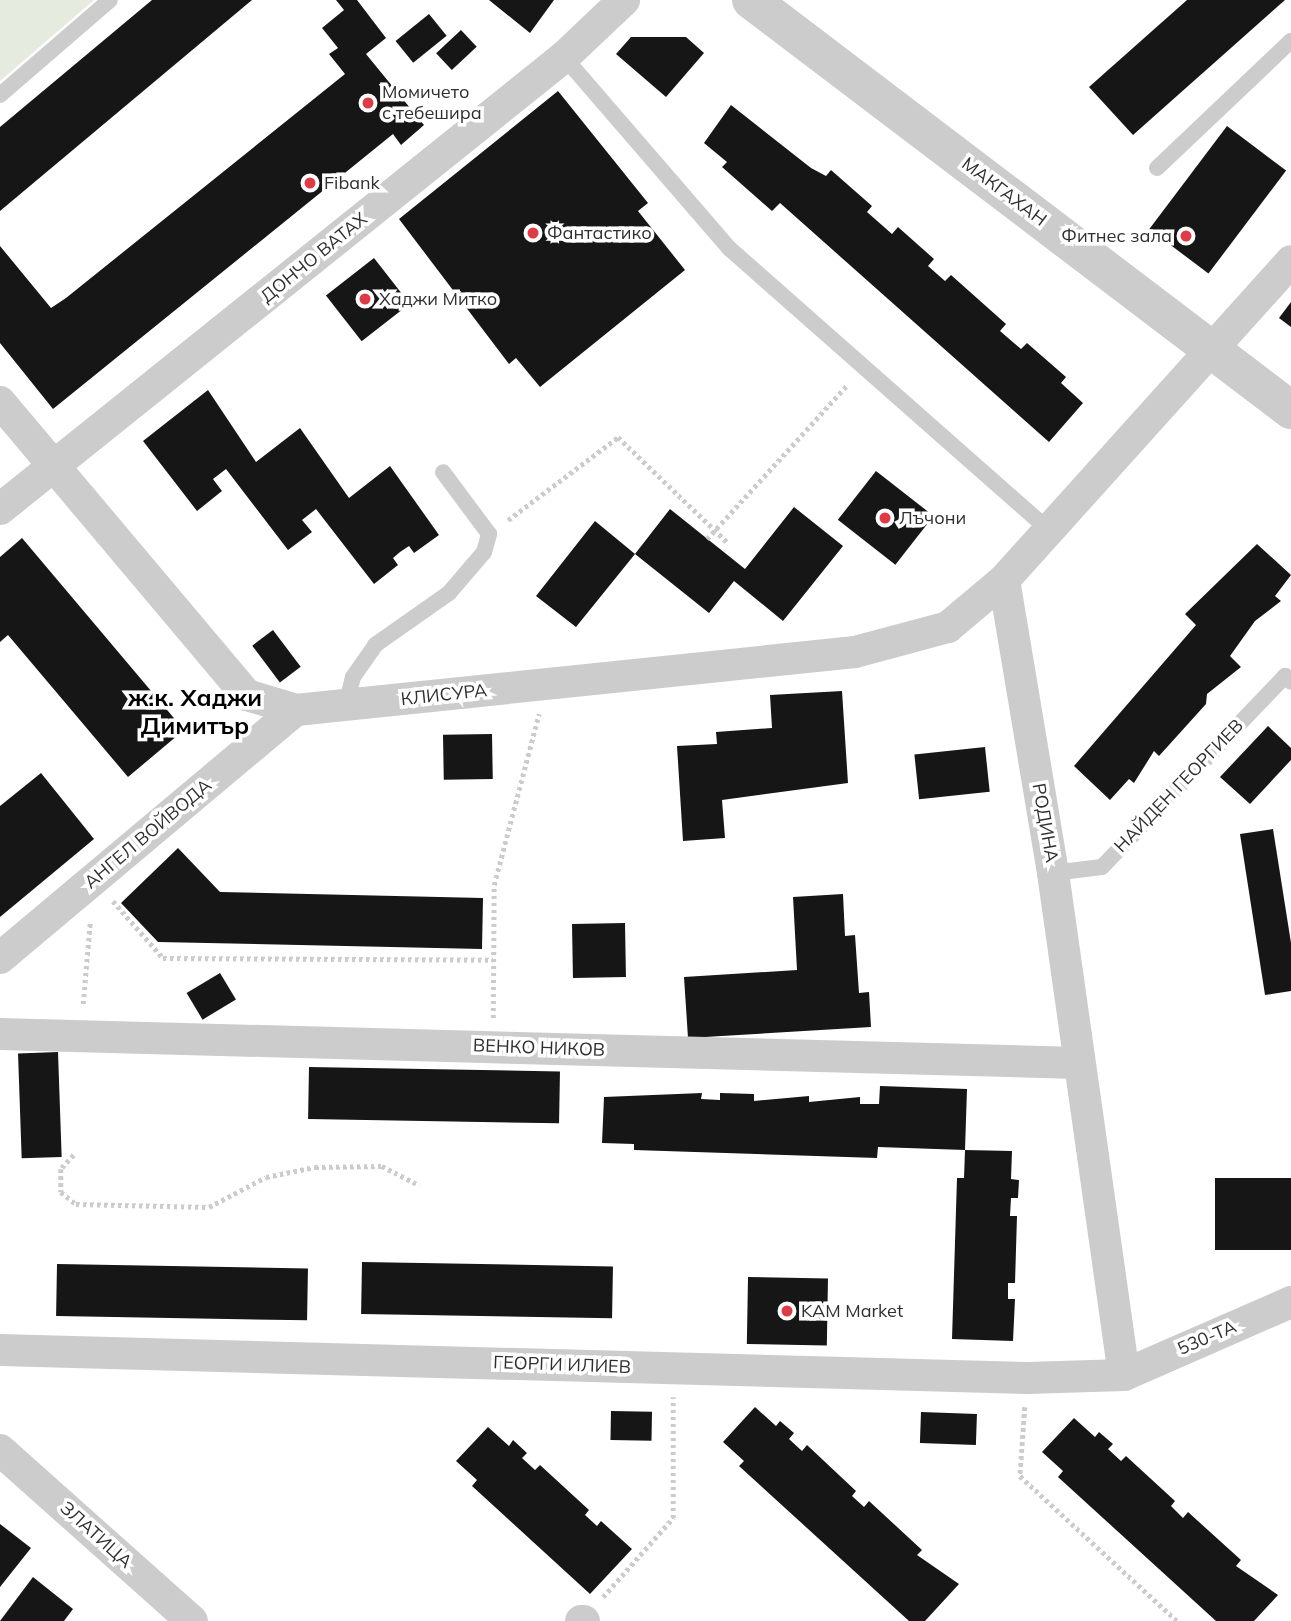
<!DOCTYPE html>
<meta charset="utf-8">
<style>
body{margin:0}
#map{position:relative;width:1291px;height:1621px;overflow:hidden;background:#fff;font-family:Mulish,sans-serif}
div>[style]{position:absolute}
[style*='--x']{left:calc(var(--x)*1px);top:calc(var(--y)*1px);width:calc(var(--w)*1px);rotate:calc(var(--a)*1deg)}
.green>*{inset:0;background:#e5ebde}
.building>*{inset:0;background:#161616;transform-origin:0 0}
.path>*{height:4.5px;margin-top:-2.25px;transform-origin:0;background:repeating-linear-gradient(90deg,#ccc 0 3.5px,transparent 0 7px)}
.service>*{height:16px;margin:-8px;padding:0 8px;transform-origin:8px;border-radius:8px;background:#ccc}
.minor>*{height:32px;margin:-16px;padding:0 16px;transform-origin:16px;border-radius:16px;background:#ccc}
.tertiary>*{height:38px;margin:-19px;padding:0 19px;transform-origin:19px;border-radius:19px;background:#ccc}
.dots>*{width:19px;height:19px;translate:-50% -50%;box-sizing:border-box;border:4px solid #fff;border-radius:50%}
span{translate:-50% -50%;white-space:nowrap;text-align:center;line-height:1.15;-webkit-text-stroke:7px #fff;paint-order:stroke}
.poi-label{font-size:18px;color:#2f2f2f}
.left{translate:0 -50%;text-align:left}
.right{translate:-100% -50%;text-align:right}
.street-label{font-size:18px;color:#2f2f2f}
.district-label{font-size:24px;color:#000;font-weight:700}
</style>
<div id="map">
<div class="green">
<div style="clip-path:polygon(0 0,94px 0,0 81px)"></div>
</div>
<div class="building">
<div style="clip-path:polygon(152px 0,252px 0,0 211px,0 127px)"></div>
<div style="clip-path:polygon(336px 0,357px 0,386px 38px,366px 54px,424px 125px,401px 145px,393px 134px,53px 409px,0 343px,0 246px,51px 308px,66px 298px,345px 74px,329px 54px,338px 48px,322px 28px,344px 10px)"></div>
<div style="clip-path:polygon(489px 0,554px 0,530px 33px)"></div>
<div style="clip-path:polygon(1187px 0,1285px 0,1133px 135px,1089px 87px)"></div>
<div style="left:429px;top:14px;width:28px;height:43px;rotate:51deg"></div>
<div style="left:461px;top:30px;width:23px;height:34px;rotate:47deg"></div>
<div style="clip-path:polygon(631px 37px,686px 37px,704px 53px,666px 97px,616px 54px)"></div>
<div style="clip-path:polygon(558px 91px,648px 203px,638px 211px,685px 270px,540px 387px,516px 358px,509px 364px,399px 219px)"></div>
<div style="clip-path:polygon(731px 105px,811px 168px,826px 176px,831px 170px,872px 206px,867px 212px,892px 234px,898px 227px,934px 259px,928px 266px,945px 281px,951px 275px,1006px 324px,1000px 331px,1021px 349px,1027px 343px,1066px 377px,1061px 383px,1083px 403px,1049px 442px,780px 203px,772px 211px,722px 167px,727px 162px,704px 143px)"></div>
<div style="left:1227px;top:126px;width:74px;height:129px;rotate:37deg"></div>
<div style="left:374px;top:258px;width:58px;height:61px;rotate:52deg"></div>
<div style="clip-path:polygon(1291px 302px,1291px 327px,1279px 318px)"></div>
<div style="clip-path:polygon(208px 390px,256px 462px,300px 428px,349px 498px,390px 466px,439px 535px,414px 553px,409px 546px,400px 552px,393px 558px,398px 565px,374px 584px,316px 509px,302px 520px,312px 532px,288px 550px,226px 469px,213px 479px,222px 491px,197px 511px,143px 441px)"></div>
<div style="left:876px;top:471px;width:73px;height:62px;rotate:38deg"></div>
<div style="clip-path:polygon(794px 507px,843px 546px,783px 621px,734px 581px,709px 613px,635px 554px,576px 627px,536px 596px,595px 521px,635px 554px,670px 509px,745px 569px)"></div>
<div style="clip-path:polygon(22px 538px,184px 730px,128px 777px,8px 635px,0 642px,0 557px)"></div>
<div style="clip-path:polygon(1257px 544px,1291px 575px,1275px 596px,1281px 601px,1255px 621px,1230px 656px,1241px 667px,1207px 694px,1206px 704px,1159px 756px,1154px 751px,1134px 783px,1129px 779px,1110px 800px,1074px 766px,1196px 625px,1185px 614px)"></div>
<div style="left:273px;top:630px;width:46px;height:26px;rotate:53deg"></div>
<div style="clip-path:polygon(842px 691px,848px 783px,722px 800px,725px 838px,683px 841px,677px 746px,717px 744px,716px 732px,772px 728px,770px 695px)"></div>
<div style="clip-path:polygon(1268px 726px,1291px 748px,1291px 760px,1250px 804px,1220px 777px)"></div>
<div style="left:492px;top:734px;width:45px;height:49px;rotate:89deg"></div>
<div style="left:985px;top:747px;width:45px;height:71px;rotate:84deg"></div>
<div style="clip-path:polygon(41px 773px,94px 839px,0 917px,0 806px)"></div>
<div style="clip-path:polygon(1273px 829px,1291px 943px,1291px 991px,1265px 995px,1240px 834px)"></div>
<div style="clip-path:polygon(178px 848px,220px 892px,483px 898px,482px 949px,158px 942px,121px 903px)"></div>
<div style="clip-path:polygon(843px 894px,845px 936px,855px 935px,859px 993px,869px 992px,871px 1027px,688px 1038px,684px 977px,797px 970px,793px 897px)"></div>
<div style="left:625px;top:923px;width:54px;height:53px;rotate:89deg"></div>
<div style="left:220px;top:973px;width:31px;height:39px;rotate:59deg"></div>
<div style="left:58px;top:1052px;width:105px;height:40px;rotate:88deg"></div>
<div style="left:309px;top:1067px;width:251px;height:52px;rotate:1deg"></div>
<div style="clip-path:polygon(880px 1086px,967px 1089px,965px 1150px,878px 1147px,877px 1158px,634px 1150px,634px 1144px,602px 1143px,604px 1097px,702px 1093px,701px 1099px,720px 1100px,720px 1093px,754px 1094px,754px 1101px,809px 1096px,809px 1102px,860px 1097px,860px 1104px,879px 1104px)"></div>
<div style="clip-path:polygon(965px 1150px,1012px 1151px,1011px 1179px,1019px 1180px,1018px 1198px,1011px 1198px,1010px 1216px,1017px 1216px,1015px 1283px,1008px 1283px,1008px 1299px,1015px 1299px,1013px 1341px,952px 1339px,957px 1178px,964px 1178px)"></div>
<div style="left:1291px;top:1178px;width:72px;height:76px;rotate:90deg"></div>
<div style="left:362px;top:1262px;width:251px;height:52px;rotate:1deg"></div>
<div style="left:57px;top:1264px;width:251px;height:52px;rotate:1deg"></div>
<div style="left:748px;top:1277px;width:80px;height:67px;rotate:1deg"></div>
<div style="clip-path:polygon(755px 1407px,776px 1426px,780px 1421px,794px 1433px,789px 1439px,802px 1451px,807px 1445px,856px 1491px,852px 1496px,864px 1507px,869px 1501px,922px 1550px,917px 1555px,959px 1584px,925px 1621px,909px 1621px,739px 1466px,744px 1461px,723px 1442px)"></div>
<div style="left:611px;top:1411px;width:41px;height:29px;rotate:1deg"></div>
<div style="left:921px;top:1412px;width:56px;height:31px;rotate:2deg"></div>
<div style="clip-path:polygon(1074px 1418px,1095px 1437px,1099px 1432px,1113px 1444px,1108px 1449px,1121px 1461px,1126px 1456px,1175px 1501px,1171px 1506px,1183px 1518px,1188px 1512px,1241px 1560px,1236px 1566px,1278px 1595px,1254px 1621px,1216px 1621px,1058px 1477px,1063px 1471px,1042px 1452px)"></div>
<div style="clip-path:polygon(488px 1427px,509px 1446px,513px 1440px,527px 1453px,522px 1458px,535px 1470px,540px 1465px,589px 1510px,585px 1515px,597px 1526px,601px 1521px,632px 1549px,590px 1594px,472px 1486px,477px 1480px,456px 1461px)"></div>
<div style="clip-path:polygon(0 1524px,31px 1548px,0 1587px)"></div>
<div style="clip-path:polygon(33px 1577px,73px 1609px,64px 1621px,0 1621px)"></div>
</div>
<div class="path">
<div style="--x:508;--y:520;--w:138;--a:-37"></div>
<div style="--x:618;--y:437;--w:151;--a:43.9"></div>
<div style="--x:707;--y:539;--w:210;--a:-47.7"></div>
<div style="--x:113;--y:901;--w:76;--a:48.7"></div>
<div style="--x:163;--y:958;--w:330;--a:0.3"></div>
<div style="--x:83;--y:1004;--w:82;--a:-85.1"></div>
<div style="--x:493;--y:1018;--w:133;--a:-89.6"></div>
<div style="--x:494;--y:885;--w:177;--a:-75.3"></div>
<div style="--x:74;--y:1155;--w:19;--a:133"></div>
<div style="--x:61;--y:1169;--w:23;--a:90"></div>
<div style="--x:61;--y:1192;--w:19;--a:39"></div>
<div style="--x:76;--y:1204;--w:133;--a:1.3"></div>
<div style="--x:209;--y:1207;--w:64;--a:-27.8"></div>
<div style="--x:266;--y:1177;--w:50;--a:-11.5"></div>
<div style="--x:315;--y:1167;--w:67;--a:-0.9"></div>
<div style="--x:382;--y:1166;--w:42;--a:27.2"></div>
<div style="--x:1025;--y:1407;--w:69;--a:94.1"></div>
<div style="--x:1020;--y:1476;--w:214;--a:42.7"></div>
<div style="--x:603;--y:1597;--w:106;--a:-48.5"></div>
<div style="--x:673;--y:1518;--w:121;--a:-90"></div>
</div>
<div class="service">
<div style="--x:564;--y:57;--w:254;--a:49.2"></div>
<div style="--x:730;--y:249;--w:425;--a:41.4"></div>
<div style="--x:0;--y:95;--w:145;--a:-40.8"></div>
<div style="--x:1157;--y:168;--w:185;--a:-43.5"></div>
<div style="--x:346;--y:705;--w:29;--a:-76"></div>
<div style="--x:353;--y:677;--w:39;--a:-55"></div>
<div style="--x:375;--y:645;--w:90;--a:-35.1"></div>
<div style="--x:449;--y:593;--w:54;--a:-49.5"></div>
<div style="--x:484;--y:552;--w:19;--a:-74"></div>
<div style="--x:489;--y:534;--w:77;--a:-126.6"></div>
<div style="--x:1053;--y:873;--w:49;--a:-7"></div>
<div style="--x:1102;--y:867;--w:265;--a:-46.2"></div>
<div style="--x:1285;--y:676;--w:8;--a:45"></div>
</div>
<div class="minor">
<div style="--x:0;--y:402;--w:383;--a:49.9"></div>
<div style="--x:247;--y:695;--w:51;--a:17"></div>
<div style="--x:296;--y:710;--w:562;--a:-5.92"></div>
<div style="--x:855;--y:652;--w:96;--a:-15"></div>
<div style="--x:948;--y:627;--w:73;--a:-40"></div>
<div style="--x:1004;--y:580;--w:429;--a:-48"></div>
<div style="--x:0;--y:509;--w:723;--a:-38.71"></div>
<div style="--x:564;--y:57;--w:83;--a:-43.5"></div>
<div style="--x:1004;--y:580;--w:297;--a:80.5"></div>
<div style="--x:1053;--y:873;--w:507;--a:81.95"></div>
<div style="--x:0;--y:958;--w:386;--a:-40"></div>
<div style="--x:0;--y:1034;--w:1078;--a:1.54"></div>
<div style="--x:0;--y:1350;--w:1028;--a:1.56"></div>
<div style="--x:1028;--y:1378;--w:96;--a:-1.8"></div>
<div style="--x:1124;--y:1375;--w:182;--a:-23.6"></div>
<div style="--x:0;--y:1450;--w:257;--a:41.7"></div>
<div style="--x:581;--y:1621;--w:3;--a:0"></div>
</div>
<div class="tertiary">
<div style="--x:751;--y:0;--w:678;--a:37.21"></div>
</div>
<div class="dots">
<div style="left:368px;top:103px;background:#da3d47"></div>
<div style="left:310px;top:183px;background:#da3d47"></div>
<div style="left:533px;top:233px;background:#da3d47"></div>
<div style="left:1186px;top:236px;background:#da3d47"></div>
<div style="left:365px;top:299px;background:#da3d47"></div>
<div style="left:885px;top:518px;background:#da3d47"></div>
<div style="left:787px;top:1311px;background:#da3d47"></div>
</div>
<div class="poi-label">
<span class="left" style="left:382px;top:103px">Момичето<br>с тебешира</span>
<span class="left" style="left:324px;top:183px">Fibank</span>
<span class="left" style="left:547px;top:233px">Фантастико</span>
<span class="right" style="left:1172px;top:236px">Фитнес зала</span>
<span class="left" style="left:379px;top:299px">Хаджи Митко</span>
<span class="left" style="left:899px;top:518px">Лъчони</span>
<span class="left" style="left:801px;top:1311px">KAM Market</span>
</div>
<div class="street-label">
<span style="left:1004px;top:192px;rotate:37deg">МАКГАХАН</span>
<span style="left:314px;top:258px;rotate:-39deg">ДОНЧО ВАТАХ</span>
<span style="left:444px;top:695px;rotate:-6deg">КЛИСУРА</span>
<span style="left:1179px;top:786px;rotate:-46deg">НАЙДЕН ГЕОРГИЕВ</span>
<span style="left:1045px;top:823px;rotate:80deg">РОДИНА</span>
<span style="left:148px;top:834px;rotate:-40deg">АНГЕЛ ВОЙВОДА</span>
<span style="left:539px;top:1048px;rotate:2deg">ВЕНКО НИКОВ</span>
<span style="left:1207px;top:1338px;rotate:-23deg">530-ТА</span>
<span style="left:562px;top:1365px;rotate:2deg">ГЕОРГИ ИЛИЕВ</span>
<span style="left:96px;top:1535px;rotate:42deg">ЗЛАТИЦА</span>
</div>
<div class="district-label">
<span style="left:195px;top:712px">ж.к. Хаджи<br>Димитър</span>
</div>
</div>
